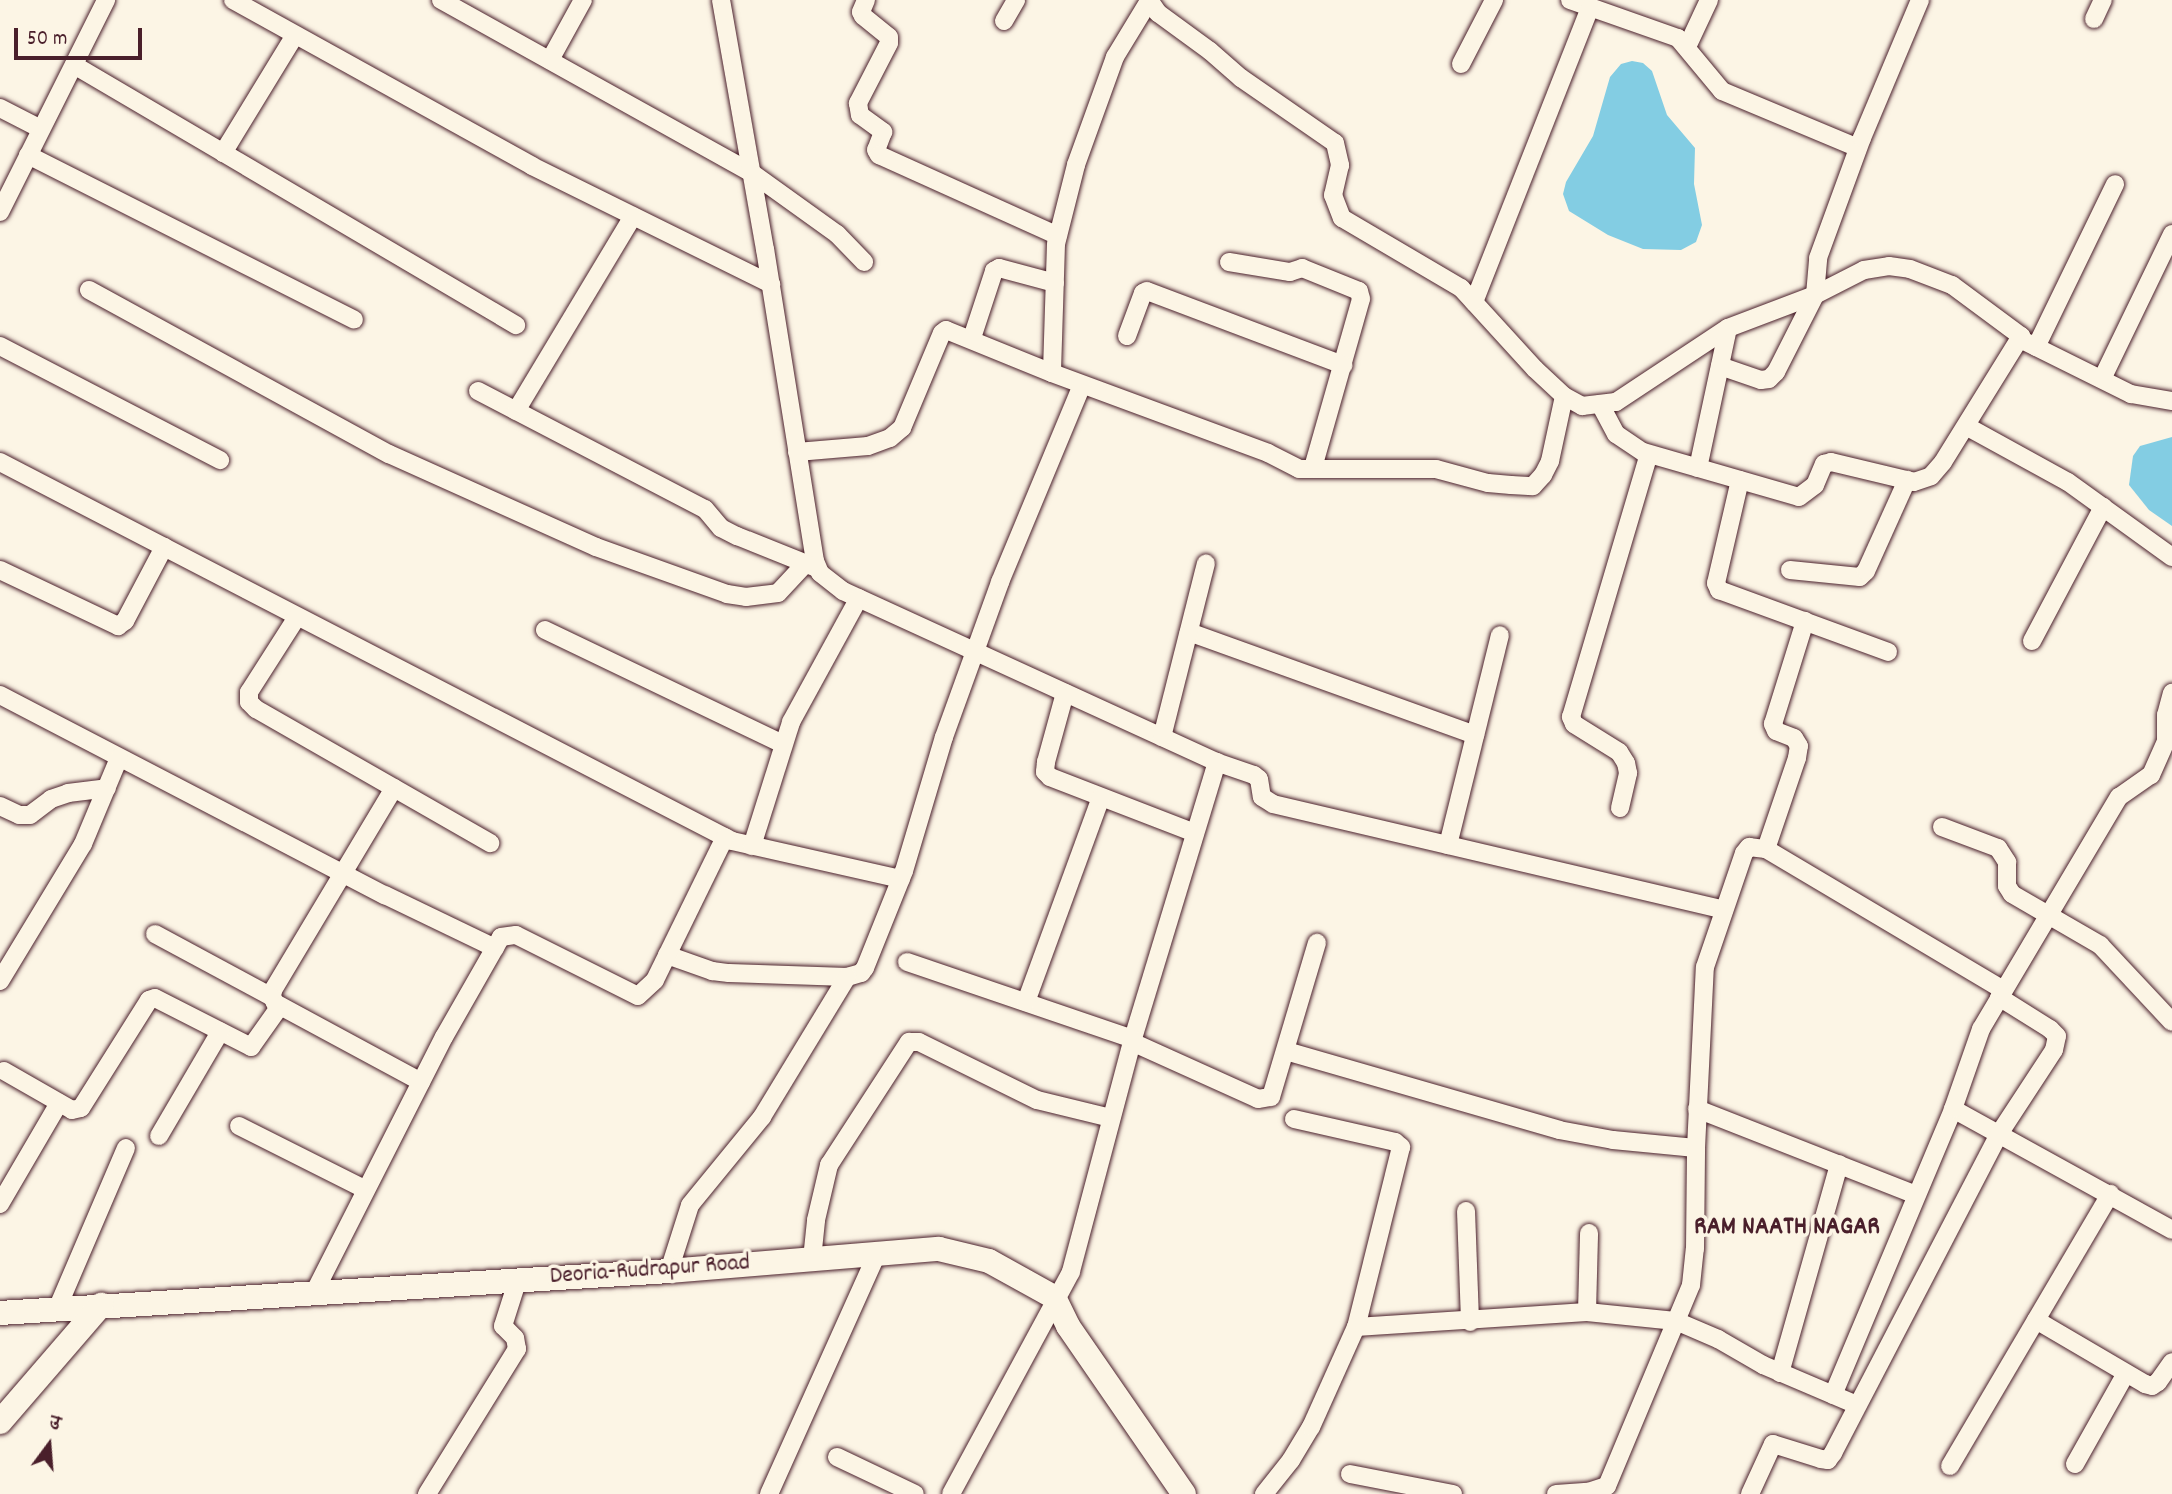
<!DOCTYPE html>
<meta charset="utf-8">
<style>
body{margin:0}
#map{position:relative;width:2172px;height:1494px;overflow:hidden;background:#fcf5e5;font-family:Dekko,"Playpen Sans Deva",sans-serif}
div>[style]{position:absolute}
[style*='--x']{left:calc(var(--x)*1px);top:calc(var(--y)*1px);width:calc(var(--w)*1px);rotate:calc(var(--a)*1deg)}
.water>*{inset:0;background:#83cde3}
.roads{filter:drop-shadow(0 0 2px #4a1f2b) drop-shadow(0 0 2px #4a1f2b)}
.street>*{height:18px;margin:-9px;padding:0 9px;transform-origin:9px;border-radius:9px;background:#fcf5e5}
.secondary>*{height:24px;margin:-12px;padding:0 12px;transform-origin:12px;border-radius:12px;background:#fcf5e5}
span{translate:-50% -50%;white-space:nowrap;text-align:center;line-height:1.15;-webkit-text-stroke:7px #fcf5e5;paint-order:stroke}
.street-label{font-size:24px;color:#4a1f2b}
.neighbourhood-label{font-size:26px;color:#4a1f2b;font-weight:700}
.north{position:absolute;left:14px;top:1410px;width:70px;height:70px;-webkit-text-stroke:5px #fcf5e5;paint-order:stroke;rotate:16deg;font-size:19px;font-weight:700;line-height:28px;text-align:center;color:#4a1f2b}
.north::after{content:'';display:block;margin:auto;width:24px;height:32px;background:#4a1f2b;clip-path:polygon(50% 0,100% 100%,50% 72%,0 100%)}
.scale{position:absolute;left:14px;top:28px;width:128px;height:32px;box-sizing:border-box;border:4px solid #4a1f2b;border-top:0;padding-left:9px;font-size:21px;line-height:24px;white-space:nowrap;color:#4a1f2b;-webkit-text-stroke:5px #fcf5e5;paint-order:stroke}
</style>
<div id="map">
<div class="water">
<div style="clip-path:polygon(1632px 61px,1643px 63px,1652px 71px,1667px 115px,1695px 148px,1694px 184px,1702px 225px,1696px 242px,1681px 250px,1643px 249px,1608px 235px,1569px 211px,1563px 194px,1566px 182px,1593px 136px,1610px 77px,1621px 64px)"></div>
<div style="clip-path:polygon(2172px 437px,2172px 526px,2149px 510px,2129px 485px,2133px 456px,2140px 446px)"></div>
</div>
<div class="roads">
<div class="street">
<div style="--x:233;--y:0;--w:342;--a:29"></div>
<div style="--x:532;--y:166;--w:267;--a:26.3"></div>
<div style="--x:441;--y:0;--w:356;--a:29.1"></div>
<div style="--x:752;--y:173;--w:105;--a:35.7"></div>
<div style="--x:837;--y:234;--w:39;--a:46"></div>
<div style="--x:721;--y:0;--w:253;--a:80"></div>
<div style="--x:765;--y:249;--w:316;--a:80.9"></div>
<div style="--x:815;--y:561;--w:13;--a:67"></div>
<div style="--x:820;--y:573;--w:29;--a:38"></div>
<div style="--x:843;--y:591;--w:411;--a:24.6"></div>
<div style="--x:1217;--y:762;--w:293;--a:106.9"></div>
<div style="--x:1132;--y:1042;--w:238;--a:104.9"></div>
<div style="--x:1071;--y:1272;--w:252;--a:118.4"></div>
<div style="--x:866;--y:0;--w:13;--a:113"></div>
<div style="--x:861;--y:12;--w:4;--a:63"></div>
<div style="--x:863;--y:16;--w:33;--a:39"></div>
<div style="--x:889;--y:37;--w:6;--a:90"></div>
<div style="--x:889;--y:43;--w:68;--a:117.3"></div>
<div style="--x:858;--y:103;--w:12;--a:81"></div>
<div style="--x:860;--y:115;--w:29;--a:36"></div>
<div style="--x:883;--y:132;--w:19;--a:111"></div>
<div style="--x:876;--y:150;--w:6;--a:59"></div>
<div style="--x:879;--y:155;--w:196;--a:24.3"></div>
<div style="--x:1149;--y:0;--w:16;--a:55"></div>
<div style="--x:1158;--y:13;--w:64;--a:36.2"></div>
<div style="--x:1210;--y:51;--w:41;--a:41.1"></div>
<div style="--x:1241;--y:78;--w:114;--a:34.7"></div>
<div style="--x:1335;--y:143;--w:23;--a:77"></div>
<div style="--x:1340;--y:165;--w:31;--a:103"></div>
<div style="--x:1333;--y:195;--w:25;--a:69"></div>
<div style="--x:1342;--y:218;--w:138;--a:30.5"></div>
<div style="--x:1461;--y:288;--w:110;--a:47.6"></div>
<div style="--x:1535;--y:369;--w:40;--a:43"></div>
<div style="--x:1564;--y:396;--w:21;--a:29"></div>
<div style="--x:1582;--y:406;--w:34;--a:-7"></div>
<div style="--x:1616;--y:402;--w:134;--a:-33.5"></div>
<div style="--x:1728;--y:328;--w:93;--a:-20.8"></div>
<div style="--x:1815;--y:295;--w:55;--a:-27"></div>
<div style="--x:1864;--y:270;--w:25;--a:-9"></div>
<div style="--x:1889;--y:266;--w:21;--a:8"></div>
<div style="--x:1910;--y:269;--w:45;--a:20.9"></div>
<div style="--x:1952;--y:285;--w:86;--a:36.5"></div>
<div style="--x:2021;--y:336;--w:4;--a:76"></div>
<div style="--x:2022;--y:340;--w:122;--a:26.4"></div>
<div style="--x:2131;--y:394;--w:42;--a:9.7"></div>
<div style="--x:1570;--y:0;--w:114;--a:19.4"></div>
<div style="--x:1678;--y:38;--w:69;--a:50.3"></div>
<div style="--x:1722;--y:91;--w:147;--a:22.7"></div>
<div style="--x:1149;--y:1;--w:66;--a:121.3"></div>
<div style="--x:1115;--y:57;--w:115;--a:109.9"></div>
<div style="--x:1076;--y:165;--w:81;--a:104.2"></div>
<div style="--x:1056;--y:244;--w:129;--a:91.8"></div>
<div style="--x:1052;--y:373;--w:230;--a:20.3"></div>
<div style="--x:1268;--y:453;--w:35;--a:27"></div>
<div style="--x:1299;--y:469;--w:137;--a:0"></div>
<div style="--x:1436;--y:469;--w:54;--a:15.1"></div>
<div style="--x:1488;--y:483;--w:23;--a:5"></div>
<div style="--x:1511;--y:485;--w:22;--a:3"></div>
<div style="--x:1533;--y:486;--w:15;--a:-48"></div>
<div style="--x:1543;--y:475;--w:16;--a:-63"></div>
<div style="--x:1550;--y:461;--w:66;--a:-77.8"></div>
<div style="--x:2094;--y:19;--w:21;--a:-65"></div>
<div style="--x:1004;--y:21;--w:24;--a:-60"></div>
<div style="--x:1687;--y:47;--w:52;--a:-64.9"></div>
<div style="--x:550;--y:60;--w:68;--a:-61.2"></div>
<div style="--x:1461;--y:64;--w:72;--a:-62.7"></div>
<div style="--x:74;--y:65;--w:513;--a:30.47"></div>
<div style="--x:0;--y:108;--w:46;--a:27.1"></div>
<div style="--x:223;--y:153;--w:138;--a:-58.6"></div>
<div style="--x:28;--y:155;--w:365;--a:26.8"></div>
<div style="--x:0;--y:212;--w:237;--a:-63.4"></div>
<div style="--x:1229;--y:262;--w:62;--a:9.3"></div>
<div style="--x:1290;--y:272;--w:13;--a:-18"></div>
<div style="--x:1302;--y:268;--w:61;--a:22"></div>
<div style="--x:1359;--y:291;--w:8;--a:76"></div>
<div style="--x:1361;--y:299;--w:176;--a:105.9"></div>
<div style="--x:89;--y:290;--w:342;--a:28.7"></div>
<div style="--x:389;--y:454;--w:227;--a:24.2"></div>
<div style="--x:596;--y:547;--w:139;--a:19.7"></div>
<div style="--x:727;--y:594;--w:19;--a:9"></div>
<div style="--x:746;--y:597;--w:32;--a:-7"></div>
<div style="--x:778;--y:593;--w:40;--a:-47"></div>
<div style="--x:1474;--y:302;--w:317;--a:-68.5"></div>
<div style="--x:1127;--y:336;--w:46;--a:-69.6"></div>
<div style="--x:1143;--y:293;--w:4;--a:-27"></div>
<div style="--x:1147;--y:291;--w:210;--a:20.7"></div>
<div style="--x:972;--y:338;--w:71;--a:-71.8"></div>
<div style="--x:994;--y:271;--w:6;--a:-31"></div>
<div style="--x:999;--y:268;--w:58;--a:15"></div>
<div style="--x:0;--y:346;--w:248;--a:27.4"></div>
<div style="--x:2036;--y:347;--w:181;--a:-64.1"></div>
<div style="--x:1720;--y:366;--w:43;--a:18.9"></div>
<div style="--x:1761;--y:380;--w:8;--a:-7"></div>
<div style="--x:1769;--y:379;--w:10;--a:-45"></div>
<div style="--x:1776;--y:372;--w:86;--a:-63.1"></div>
<div style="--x:1815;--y:295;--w:37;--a:-85"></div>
<div style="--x:1818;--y:258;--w:128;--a:-69.9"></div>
<div style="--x:1862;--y:138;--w:150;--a:-67.2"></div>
<div style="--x:2102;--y:379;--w:161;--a:-64.2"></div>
<div style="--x:478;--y:391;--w:256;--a:27.5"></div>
<div style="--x:705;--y:509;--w:25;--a:50"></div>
<div style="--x:721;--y:528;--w:18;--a:27"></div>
<div style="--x:737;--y:536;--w:83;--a:21.9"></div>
<div style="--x:1600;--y:404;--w:34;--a:62"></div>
<div style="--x:1616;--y:434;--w:32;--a:34"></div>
<div style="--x:1643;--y:452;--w:162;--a:16.1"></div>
<div style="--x:1799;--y:497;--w:20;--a:-37"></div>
<div style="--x:1815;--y:485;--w:23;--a:-67"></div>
<div style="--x:1824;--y:464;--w:7;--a:-16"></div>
<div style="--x:1831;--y:462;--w:85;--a:13.5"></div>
<div style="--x:1914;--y:482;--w:18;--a:-19"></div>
<div style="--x:1931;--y:476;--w:18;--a:-49"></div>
<div style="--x:1943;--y:462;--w:148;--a:-58.2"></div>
<div style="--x:516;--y:411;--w:227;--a:-59"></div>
<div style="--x:1966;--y:426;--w:116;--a:28.8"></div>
<div style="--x:2068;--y:482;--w:128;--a:35.8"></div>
<div style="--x:797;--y:452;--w:71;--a:-4.8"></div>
<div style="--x:868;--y:446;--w:23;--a:-20"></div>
<div style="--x:890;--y:438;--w:16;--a:-40"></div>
<div style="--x:902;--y:428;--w:103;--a:-67.2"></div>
<div style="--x:942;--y:333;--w:5;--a:-37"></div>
<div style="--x:946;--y:330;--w:114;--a:22.1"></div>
<div style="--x:0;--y:462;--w:824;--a:27.37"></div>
<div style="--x:732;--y:841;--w:173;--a:12.7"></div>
<div style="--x:1698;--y:468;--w:143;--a:-77.9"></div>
<div style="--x:1740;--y:480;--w:106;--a:103.1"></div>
<div style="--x:1716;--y:583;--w:8;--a:67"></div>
<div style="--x:1719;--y:590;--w:180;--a:20.1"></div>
<div style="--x:0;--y:570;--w:131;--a:25.4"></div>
<div style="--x:118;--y:626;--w:9;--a:-36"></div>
<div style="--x:125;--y:621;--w:84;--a:-62.2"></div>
<div style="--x:1790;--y:570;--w:70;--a:5.7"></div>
<div style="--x:1860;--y:577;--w:8;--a:-45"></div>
<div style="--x:1866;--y:571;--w:100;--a:-65.7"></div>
<div style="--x:297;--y:617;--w:89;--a:122.6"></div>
<div style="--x:249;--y:692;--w:10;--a:90"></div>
<div style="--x:249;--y:702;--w:10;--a:45"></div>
<div style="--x:256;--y:709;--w:270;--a:29.8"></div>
<div style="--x:545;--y:630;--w:264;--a:25.6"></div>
<div style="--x:1189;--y:632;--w:304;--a:19.8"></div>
<div style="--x:2032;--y:641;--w:152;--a:-62.1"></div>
<div style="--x:1065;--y:693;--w:72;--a:105.4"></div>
<div style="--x:1046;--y:762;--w:10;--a:96"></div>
<div style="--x:1045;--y:772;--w:7;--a:45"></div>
<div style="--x:1050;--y:777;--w:155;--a:21.1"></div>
<div style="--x:0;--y:695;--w:434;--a:27.5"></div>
<div style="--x:385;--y:895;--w:122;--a:25.7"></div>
<div style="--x:1162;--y:737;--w:179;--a:-75.8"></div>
<div style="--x:1216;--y:762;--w:40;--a:18.9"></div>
<div style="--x:1254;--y:775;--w:6;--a:39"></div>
<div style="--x:1259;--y:779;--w:18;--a:81"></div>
<div style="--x:1262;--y:797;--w:13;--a:32"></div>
<div style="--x:1273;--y:804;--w:463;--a:13.2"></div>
<div style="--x:394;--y:788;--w:235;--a:120.9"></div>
<div style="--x:273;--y:990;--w:7;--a:98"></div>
<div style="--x:272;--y:997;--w:7;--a:63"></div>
<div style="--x:275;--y:1003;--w:166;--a:28.4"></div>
<div style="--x:0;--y:806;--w:21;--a:25"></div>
<div style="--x:19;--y:815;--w:11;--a:0"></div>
<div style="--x:30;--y:815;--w:26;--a:-37"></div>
<div style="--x:51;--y:799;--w:18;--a:-19"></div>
<div style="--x:68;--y:793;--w:39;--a:-7"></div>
<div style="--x:1620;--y:808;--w:36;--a:-77"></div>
<div style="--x:1628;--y:773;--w:10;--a:-101"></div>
<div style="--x:1626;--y:763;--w:13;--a:-122"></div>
<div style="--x:1619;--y:752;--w:53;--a:-148.1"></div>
<div style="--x:1574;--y:724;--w:8;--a:-113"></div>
<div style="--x:1571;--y:717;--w:274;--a:-73.5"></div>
<div style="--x:1942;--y:827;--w:60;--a:20.6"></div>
<div style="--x:1998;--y:848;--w:17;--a:57"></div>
<div style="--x:2007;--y:862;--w:24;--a:90"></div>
<div style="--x:2007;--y:886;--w:9;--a:58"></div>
<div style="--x:2012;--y:894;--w:102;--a:30.1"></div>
<div style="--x:2100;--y:945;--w:105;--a:46.9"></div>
<div style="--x:1448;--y:845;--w:216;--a:-76.1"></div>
<div style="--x:752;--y:846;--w:130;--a:-72.5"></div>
<div style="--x:791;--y:722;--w:141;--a:-61.3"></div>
<div style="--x:1766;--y:849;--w:96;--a:-71.2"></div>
<div style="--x:1797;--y:758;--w:12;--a:-81"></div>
<div style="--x:1799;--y:746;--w:9;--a:-122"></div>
<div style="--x:1794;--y:738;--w:19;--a:-159"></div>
<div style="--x:1776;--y:731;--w:8;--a:-113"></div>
<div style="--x:1773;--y:724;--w:108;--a:-72.7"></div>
<div style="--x:155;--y:934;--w:133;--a:28.3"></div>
<div style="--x:667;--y:955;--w:48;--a:19.6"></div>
<div style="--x:712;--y:971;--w:17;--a:7"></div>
<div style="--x:729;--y:973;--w:118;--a:1.9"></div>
<div style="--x:847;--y:977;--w:15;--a:-16"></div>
<div style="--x:861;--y:973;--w:6;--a:-51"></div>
<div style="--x:865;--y:968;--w:105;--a:-68.1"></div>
<div style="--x:904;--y:871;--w:140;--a:-73.4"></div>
<div style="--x:944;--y:737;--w:165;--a:-70.1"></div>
<div style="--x:1000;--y:582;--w:213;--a:-67.4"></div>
<div style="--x:907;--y:962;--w:239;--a:18.8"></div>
<div style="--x:0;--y:981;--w:160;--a:-58.8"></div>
<div style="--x:83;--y:844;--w:93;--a:-67.3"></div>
<div style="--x:1026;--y:1002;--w:218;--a:-69.9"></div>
<div style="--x:1132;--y:1042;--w:138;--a:24.3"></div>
<div style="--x:1258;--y:1099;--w:13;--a:-9"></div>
<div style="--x:1271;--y:1097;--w:161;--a:-73.4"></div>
<div style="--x:1286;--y:1051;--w:284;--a:16.1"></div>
<div style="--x:1559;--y:1130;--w:55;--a:10.5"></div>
<div style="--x:1613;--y:1140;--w:83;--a:5.5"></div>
<div style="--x:4;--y:1071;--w:78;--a:29.8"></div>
<div style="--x:72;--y:1110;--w:9;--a:-13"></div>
<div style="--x:81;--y:1108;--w:128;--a:-57.8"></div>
<div style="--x:149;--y:1000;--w:6;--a:-18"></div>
<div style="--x:155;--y:998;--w:108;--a:27"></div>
<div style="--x:251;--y:1047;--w:50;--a:-54.7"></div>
<div style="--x:1697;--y:1109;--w:235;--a:21.4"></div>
<div style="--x:1953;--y:1109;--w:250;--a:28.9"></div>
<div style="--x:1294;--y:1119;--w:104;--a:12.8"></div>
<div style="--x:1395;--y:1142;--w:8;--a:40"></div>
<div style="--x:1401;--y:1147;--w:186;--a:104"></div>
<div style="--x:239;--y:1126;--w:142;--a:26.7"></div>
<div style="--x:159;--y:1136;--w:121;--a:-59.6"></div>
<div style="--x:0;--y:1204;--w:117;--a:-59.7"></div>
<div style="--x:1466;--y:1211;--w:111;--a:87.9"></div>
<div style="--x:812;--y:1259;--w:39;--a:-84"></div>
<div style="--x:816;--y:1220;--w:57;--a:-76.7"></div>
<div style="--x:829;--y:1165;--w:147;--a:-57"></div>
<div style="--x:909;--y:1042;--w:10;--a:0"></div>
<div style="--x:919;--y:1042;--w:131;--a:26.2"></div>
<div style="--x:1037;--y:1100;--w:76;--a:13.7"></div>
<div style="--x:669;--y:1271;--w:69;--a:-72.3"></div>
<div style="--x:690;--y:1205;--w:114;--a:-50.7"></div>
<div style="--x:762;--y:1117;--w:164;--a:-58.7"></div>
<div style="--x:315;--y:1291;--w:285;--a:-63.1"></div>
<div style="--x:444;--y:1037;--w:115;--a:-60.3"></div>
<div style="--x:501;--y:937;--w:15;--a:-8"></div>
<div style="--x:516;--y:935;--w:136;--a:26.6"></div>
<div style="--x:638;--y:996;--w:23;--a:-43"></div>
<div style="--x:655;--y:980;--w:159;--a:-63.9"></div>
<div style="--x:57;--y:1309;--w:175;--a:-66.8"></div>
<div style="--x:1587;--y:1312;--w:79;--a:-88.5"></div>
<div style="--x:2036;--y:1320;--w:126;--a:30.4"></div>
<div style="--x:2145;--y:1384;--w:7;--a:16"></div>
<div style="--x:2152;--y:1386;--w:7;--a:-34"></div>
<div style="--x:2158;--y:1382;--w:24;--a:-55"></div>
<div style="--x:1780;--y:1373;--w:217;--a:-74.2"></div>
<div style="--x:1833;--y:1395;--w:310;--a:-67.2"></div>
<div style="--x:1953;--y:1109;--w:85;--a:-70.7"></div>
<div style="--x:1981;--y:1029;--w:270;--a:-59.3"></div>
<div style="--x:2119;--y:797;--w:39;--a:-35"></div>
<div style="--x:2151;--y:775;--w:37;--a:-66"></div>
<div style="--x:2166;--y:741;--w:26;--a:-90"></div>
<div style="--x:2166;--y:715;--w:23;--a:-75"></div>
<div style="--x:837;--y:1457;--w:86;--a:25.4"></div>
<div style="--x:2075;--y:1464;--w:104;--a:-60.7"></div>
<div style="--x:1950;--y:1466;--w:316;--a:-59.5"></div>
<div style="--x:1350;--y:1474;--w:105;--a:11"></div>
<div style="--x:427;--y:1494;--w:171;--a:-58.2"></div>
<div style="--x:517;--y:1349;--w:11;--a:-100"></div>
<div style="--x:515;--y:1338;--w:17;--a:-135"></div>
<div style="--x:503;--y:1326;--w:49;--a:-72.3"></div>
<div style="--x:769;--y:1494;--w:263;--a:-65.8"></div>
<div style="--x:1264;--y:1494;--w:43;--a:-51.5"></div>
<div style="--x:1291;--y:1460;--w:39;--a:-59"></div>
<div style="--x:1311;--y:1427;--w:110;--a:-65.8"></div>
<div style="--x:1356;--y:1327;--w:231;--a:-3.7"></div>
<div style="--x:1587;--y:1312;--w:89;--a:5.8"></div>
<div style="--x:1676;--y:1321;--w:46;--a:23.2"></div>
<div style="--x:1718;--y:1339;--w:52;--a:30"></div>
<div style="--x:1763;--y:1365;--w:102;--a:23.1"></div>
<div style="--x:1556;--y:1494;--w:32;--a:-4"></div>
<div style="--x:1588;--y:1492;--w:20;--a:-18"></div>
<div style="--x:1607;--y:1486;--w:218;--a:-67.3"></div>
<div style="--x:1691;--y:1285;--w:36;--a:-84"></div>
<div style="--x:1695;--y:1249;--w:101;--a:-89.4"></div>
<div style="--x:1696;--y:1148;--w:181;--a:-87.2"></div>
<div style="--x:1705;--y:967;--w:120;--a:-71.1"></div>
<div style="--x:1744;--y:853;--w:8;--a:-50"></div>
<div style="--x:1749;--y:847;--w:17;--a:7"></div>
<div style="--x:1766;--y:849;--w:276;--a:30.7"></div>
<div style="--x:1750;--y:1494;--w:55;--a:-65.3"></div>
<div style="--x:1773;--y:1444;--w:50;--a:17.4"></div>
<div style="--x:1821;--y:1459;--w:7;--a:8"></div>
<div style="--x:1828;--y:1460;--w:9;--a:-54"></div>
<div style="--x:1833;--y:1453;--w:360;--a:-62.5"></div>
<div style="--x:1999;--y:1134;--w:100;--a:-56.8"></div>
<div style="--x:2054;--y:1050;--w:14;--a:-78"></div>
<div style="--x:2057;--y:1036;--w:10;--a:-135"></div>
<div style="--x:2050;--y:1029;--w:60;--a:-147.9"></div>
</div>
<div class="secondary">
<div style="--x:0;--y:1313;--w:670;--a:-3.59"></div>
<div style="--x:669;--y:1271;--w:271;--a:-4.7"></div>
<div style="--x:939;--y:1249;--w:51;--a:13.5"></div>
<div style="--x:989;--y:1261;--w:74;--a:29"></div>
<div style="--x:1054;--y:1297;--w:32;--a:64"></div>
<div style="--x:1068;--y:1326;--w:204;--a:55.4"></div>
<div style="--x:0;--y:1422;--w:155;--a:-49.2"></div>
</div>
</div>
<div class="street-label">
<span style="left:650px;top:1271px;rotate:-4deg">Deoria-Rudrapur Road</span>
</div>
<div class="neighbourhood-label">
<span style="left:1787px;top:1228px">RAM NAATH NAGAR</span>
</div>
<div class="north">उ</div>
<div class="scale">50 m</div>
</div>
